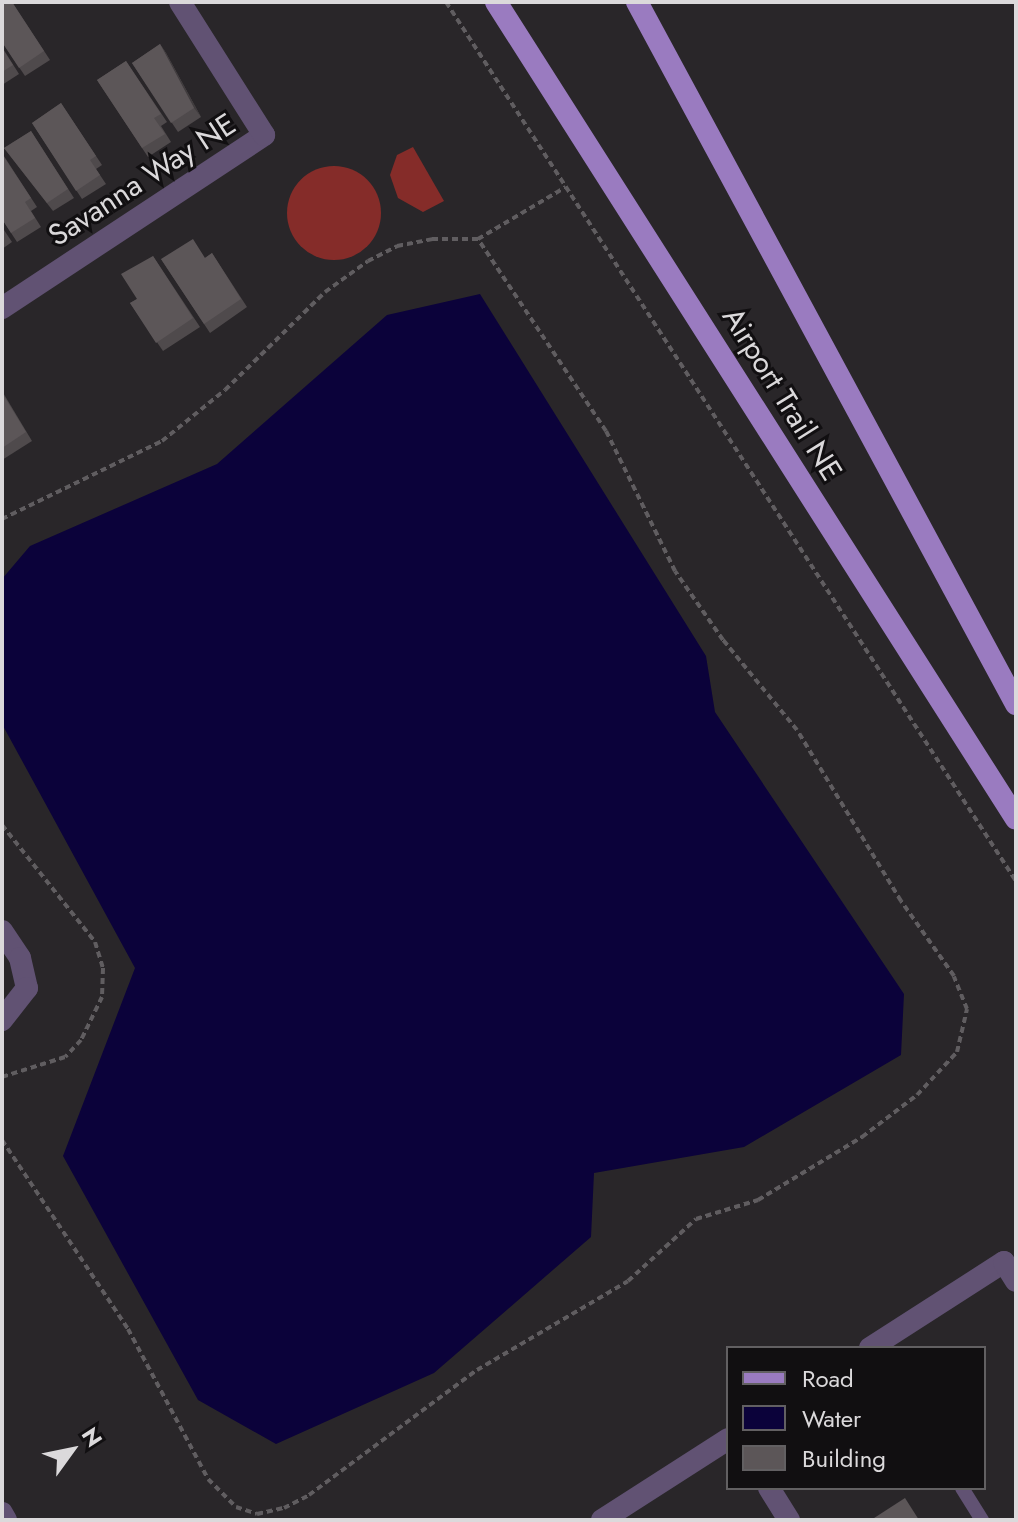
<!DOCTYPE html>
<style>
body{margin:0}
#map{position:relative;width:1018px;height:1522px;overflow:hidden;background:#292629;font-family:Jost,sans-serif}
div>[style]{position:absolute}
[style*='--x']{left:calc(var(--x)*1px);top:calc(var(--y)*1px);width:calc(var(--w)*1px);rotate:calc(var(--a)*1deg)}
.green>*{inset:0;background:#852c29}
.round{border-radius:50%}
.water>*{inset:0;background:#0b023a}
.path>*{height:4px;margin-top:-2px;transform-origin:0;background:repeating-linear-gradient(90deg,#605d60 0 6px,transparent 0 10px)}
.service>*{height:14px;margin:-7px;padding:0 7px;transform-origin:7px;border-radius:7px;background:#615273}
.minor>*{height:22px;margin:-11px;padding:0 11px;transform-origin:11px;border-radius:11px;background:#615273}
.primary>*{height:22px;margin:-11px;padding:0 11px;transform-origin:11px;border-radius:11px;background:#9a7bc0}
.wall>*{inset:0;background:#4f4a4c}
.shaded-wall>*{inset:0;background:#403c3e}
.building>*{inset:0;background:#5c5658}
span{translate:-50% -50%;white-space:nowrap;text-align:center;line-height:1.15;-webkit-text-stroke:6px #110f11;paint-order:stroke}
.street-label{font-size:30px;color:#dbd9db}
.frame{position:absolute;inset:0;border:4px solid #dbd9db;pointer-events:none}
.legend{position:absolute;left:726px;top:1346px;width:260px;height:144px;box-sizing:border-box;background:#110f11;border:2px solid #626062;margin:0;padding:10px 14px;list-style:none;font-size:24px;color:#dbd9db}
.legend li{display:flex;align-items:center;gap:16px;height:40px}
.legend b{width:40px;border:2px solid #626062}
.north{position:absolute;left:32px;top:1410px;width:80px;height:80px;-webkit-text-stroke:6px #110f11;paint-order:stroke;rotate:57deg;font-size:22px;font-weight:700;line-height:32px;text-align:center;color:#dbd9db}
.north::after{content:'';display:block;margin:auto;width:28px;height:36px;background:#dbd9db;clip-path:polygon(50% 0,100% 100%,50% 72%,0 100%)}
</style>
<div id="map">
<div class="green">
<div style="clip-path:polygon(413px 147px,444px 201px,423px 212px,398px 198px,390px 175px,397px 155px)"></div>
<div class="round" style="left:287px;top:166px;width:94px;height:94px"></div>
</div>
<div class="water">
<div style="clip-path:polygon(480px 294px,706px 656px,715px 712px,904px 994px,901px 1055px,744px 1147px,594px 1173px,591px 1237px,434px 1373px,276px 1444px,198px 1400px,63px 1156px,135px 968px,2px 724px,2px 579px,30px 546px,217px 464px,387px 315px)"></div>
</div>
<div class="path">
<div style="--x:446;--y:2;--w:1048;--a:57.04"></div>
<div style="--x:2;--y:519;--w:178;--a:-26"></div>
<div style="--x:162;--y:441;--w:81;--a:-39"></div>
<div style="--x:225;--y:390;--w:140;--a:-44.4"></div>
<div style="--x:325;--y:292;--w:53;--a:-35.8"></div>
<div style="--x:368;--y:261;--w:33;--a:-27"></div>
<div style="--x:397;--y:246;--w:36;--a:-11"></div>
<div style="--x:432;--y:239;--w:46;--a:0"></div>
<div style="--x:478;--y:239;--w:102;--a:-30.6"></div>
<div style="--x:2;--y:825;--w:149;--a:51.5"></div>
<div style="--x:95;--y:942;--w:27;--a:73"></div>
<div style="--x:103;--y:968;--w:29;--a:92"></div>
<div style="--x:102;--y:997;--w:48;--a:116"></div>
<div style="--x:81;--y:1040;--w:23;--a:133"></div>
<div style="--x:65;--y:1057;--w:66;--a:162.4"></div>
<div style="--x:2;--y:1140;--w:227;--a:56.3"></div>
<div style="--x:128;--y:1329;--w:170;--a:61.9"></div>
<div style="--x:208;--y:1479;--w:40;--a:45"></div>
<div style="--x:236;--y:1507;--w:22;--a:18"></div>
<div style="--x:257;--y:1514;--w:28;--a:-13"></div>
<div style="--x:284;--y:1508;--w:28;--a:-27"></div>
<div style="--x:309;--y:1495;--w:209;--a:-36.7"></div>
<div style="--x:477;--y:1370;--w:175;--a:-30.5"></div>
<div style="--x:628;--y:1281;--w:92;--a:-42.4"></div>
<div style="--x:696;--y:1219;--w:65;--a:-17"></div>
<div style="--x:758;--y:1200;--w:122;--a:-31.2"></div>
<div style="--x:862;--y:1137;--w:69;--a:-37.4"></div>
<div style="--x:917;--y:1095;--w:59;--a:-47.1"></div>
<div style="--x:957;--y:1052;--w:44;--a:-76.9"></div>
<div style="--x:967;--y:1009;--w:35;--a:-112"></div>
<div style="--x:954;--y:976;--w:92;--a:-125.2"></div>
<div style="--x:901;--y:901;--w:200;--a:-121.3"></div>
<div style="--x:797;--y:730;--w:117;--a:-129.4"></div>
<div style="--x:723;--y:640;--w:84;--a:-124.8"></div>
<div style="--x:675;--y:571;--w:156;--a:-116.2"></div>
<div style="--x:606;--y:431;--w:231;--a:-123.7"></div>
</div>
<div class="service">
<div style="--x:962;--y:1488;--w:38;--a:58"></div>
</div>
<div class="minor">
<div style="--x:2;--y:308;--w:314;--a:-33.4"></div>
<div style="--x:264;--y:135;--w:157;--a:-122.3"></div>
<div style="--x:2;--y:931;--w:32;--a:56"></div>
<div style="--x:20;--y:958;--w:31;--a:77"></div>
<div style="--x:27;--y:988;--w:41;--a:128"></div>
<div style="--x:870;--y:1348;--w:159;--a:-32.7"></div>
<div style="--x:1004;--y:1262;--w:22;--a:58"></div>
<div style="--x:769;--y:1488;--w:38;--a:58"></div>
<div style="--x:2;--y:1513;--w:8;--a:60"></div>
<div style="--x:602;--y:1520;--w:150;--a:-32.7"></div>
</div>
<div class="primary">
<div style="--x:496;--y:2;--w:968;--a:57.52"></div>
<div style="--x:637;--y:2;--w:798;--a:61.64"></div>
</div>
<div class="wall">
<div style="clip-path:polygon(12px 2px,50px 60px,25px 76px,2px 42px)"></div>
<div style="clip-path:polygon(160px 44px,166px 53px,201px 117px,178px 132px,132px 63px)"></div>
<div style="clip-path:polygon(2px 47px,19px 74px,2px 85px)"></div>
<div style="clip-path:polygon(126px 61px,167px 122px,161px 126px,171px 142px,148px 157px,97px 80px)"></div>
<div style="clip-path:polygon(61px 103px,102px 165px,96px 169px,106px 184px,82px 199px,32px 123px)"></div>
<div style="clip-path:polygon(31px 131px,74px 198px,53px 211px,4px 148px)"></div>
<div style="clip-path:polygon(2px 153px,37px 207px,31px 211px,41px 227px,17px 242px,2px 219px)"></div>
<div style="clip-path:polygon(2px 227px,12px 242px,2px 249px)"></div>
<div style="clip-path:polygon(212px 253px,247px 307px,210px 333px,161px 259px,205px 258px)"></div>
<div style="clip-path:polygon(153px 256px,200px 327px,163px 351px,130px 303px,137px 299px)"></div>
<div style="clip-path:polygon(2px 391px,32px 441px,2px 460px)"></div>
</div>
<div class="shaded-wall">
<div style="clip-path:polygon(160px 44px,166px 53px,201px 117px,194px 108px)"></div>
</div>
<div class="building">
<div style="clip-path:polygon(2px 2px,12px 2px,44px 51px,19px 68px,2px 42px)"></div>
<div style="clip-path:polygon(160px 44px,194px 108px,171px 123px,132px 63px)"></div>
<div style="clip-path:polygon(2px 48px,13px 65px,2px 72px)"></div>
<div style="clip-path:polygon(126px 61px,161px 114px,154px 118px,165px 134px,142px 148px,97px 80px)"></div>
<div style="clip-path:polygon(61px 103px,96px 156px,90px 160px,100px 175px,76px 191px,32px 123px)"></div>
<div style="clip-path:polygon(31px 131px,68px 189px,47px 203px,4px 148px)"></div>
<div style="clip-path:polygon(2px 154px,31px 198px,25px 202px,35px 218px,11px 233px,2px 219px)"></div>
<div style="clip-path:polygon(193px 239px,205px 258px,212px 253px,241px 299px,204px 324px,161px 259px)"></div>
<div style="clip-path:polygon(153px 256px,193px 318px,156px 343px,130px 303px,137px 299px,121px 274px)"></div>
<div style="clip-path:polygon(2px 393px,26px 432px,2px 448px)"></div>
<div style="clip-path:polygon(905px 1498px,919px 1520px,871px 1520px)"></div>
</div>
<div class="street-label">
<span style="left:142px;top:180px;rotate:-33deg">Savanna Way NE</span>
<span style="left:782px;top:394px;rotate:58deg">Airport Trail NE</span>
</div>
<div class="frame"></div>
<ul class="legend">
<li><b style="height:10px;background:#9a7bc0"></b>Road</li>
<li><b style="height:22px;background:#0b023a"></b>Water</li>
<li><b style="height:22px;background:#5c5658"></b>Building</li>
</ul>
<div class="north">N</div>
</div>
